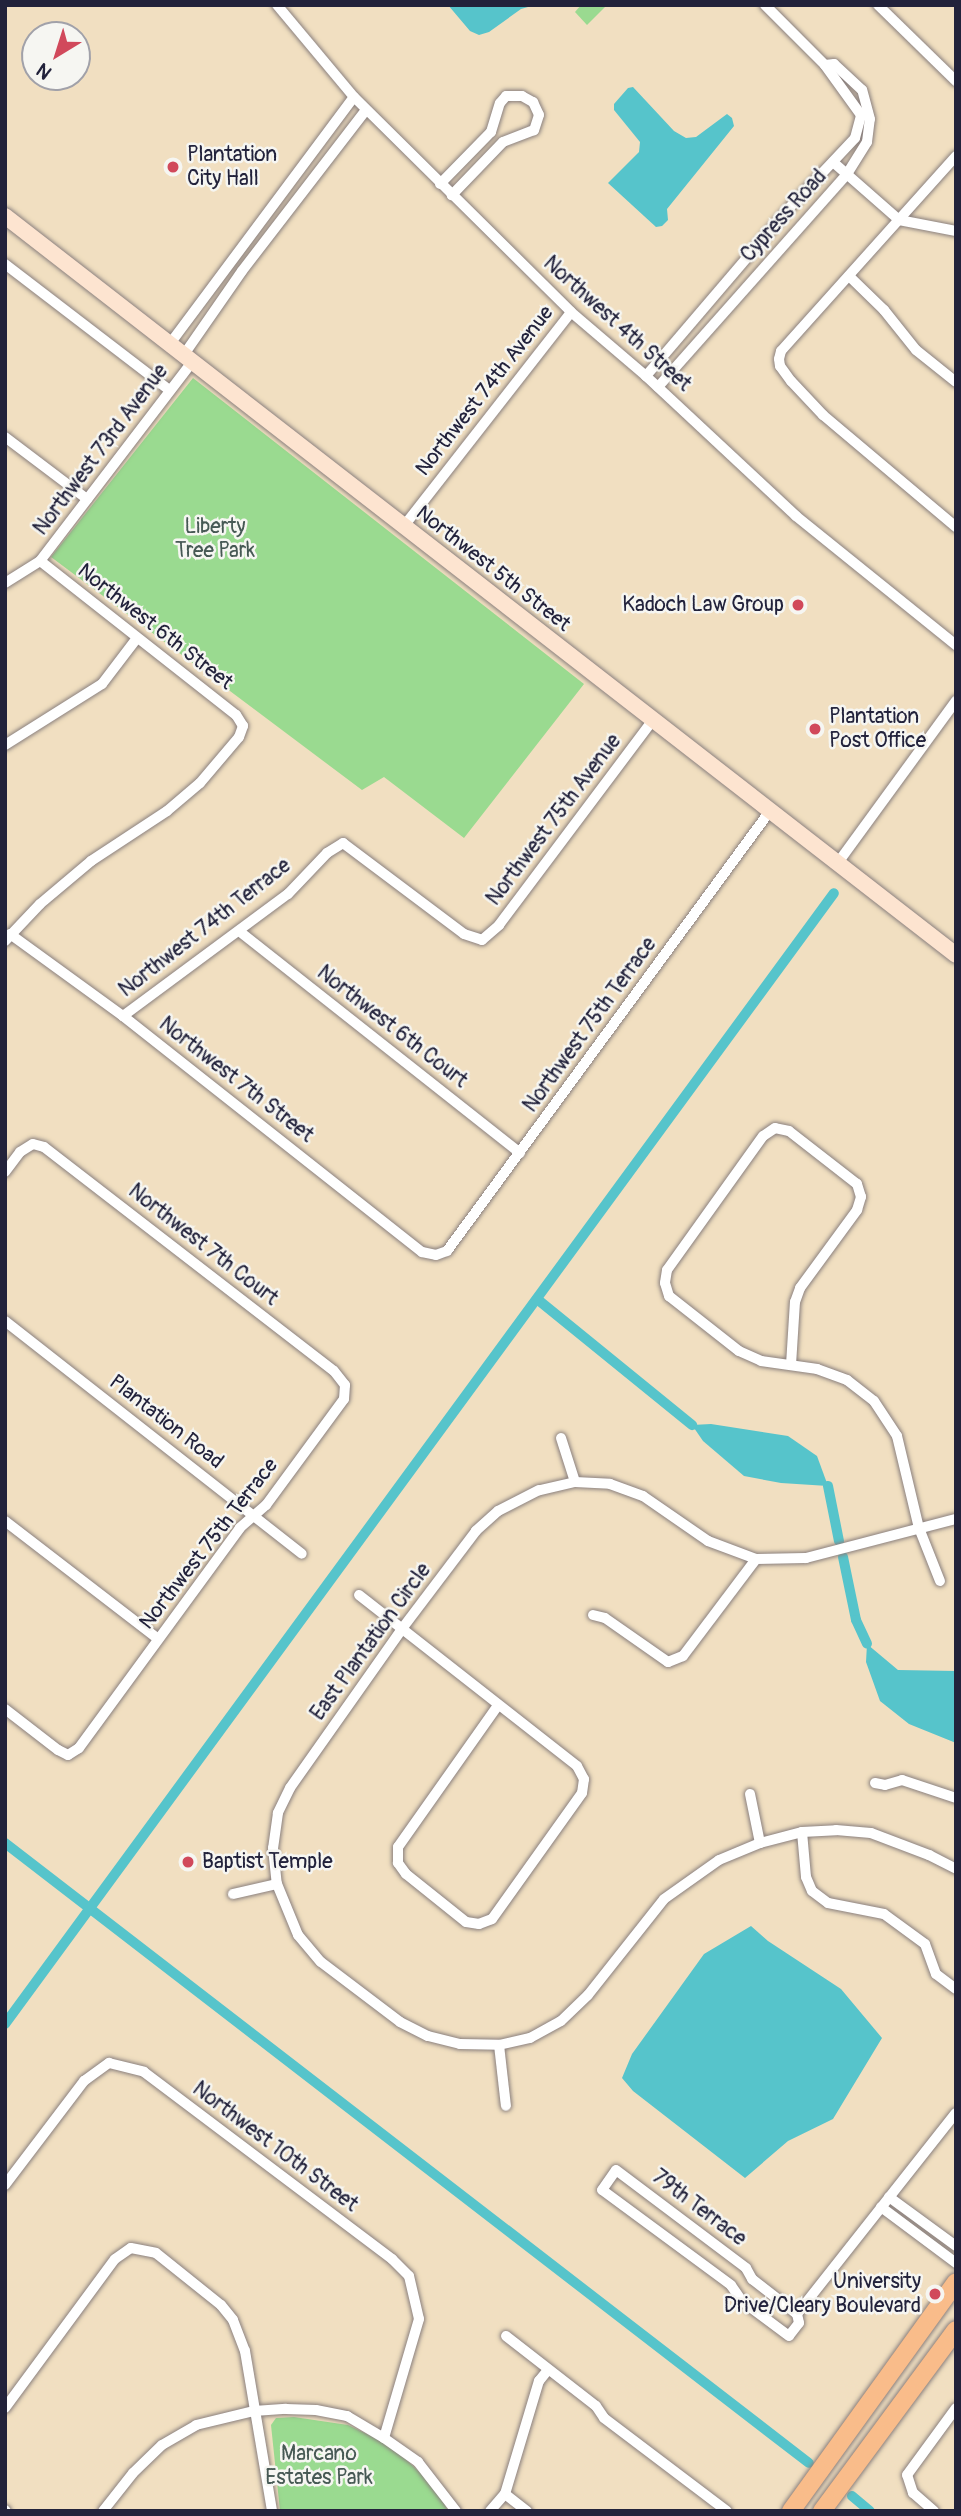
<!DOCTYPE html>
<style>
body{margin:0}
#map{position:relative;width:961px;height:2516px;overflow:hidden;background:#f1dfc1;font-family:Pangolin,sans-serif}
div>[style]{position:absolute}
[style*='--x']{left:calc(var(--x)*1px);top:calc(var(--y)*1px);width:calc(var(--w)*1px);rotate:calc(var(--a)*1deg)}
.green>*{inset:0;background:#9ada90}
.water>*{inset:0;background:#56c4cb}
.canal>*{height:10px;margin:-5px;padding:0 5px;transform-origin:5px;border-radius:5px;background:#56c4cb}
.roads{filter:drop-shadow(0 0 2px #8a807e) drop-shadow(0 0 2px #8a807e)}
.street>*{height:10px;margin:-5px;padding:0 5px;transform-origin:5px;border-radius:5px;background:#fff}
.secondary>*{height:16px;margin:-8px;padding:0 8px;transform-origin:8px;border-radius:8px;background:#fde4d0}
.primary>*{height:18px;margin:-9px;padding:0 9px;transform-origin:9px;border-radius:9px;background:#f9bc8a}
.dots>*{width:19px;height:19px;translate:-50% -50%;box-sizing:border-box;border:4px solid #f6f6f2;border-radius:50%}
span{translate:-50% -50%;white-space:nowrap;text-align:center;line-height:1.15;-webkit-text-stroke:5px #f6f6f2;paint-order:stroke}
.poi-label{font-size:21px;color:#22223b}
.left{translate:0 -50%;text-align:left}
.right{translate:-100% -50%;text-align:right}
.street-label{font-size:21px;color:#22223b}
.park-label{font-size:21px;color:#465954}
.frame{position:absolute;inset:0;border:7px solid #22223b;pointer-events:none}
.north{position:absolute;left:21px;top:21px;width:70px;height:70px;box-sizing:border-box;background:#f6f6f2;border:2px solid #a1a1a9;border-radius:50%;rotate:218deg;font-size:19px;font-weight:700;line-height:28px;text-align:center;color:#22223b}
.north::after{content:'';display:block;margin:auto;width:24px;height:32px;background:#d1495b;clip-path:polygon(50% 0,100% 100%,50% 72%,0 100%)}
</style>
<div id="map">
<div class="green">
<div style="clip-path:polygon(581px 5px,607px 5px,587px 25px,575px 12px)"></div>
<div style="clip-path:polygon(193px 378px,584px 684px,464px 838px,384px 777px,362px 790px,51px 557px)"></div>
<div style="clip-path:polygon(294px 2417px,348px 2425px,392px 2446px,437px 2489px,448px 2511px,280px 2511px,271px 2425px,276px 2418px)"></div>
</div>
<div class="water">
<div style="clip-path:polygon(448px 5px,535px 5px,521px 9px,489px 32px,479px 35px,470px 31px)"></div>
<div style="clip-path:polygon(633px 87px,674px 131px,686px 138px,696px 137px,727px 114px,732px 118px,734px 126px,667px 209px,668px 220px,662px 226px,656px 227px,608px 183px,639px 152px,640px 142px,614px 110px,614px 104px,628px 88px)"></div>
<div style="clip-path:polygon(711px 1424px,788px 1436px,817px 1456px,828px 1486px,781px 1483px,744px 1476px,703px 1441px,692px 1425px)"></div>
<div style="clip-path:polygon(867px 1644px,898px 1670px,956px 1671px,956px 1743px,909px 1724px,880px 1701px,866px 1662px)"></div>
<div style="clip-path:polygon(751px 1926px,768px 1941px,841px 1989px,882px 2038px,833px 2119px,788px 2141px,745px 2178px,633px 2091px,622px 2078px,632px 2054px,704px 1954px)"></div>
</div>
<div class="canal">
<div style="--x:537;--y:1299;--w:200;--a:39.1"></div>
<div style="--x:828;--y:1486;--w:56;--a:78.7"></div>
<div style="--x:843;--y:1557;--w:64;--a:78.3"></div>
<div style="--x:856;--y:1620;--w:26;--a:65"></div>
<div style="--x:5;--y:1843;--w:1015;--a:37.64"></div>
<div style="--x:5;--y:2024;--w:1402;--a:-53.76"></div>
<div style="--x:852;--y:2496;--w:23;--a:40"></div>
</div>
<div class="roads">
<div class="street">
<div style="--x:277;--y:5;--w:120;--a:50.1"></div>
<div style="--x:354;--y:97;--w:305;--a:44.7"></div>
<div style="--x:571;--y:312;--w:99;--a:40.5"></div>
<div style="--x:646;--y:376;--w:205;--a:43"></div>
<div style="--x:796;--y:516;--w:206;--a:38.9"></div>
<div style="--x:878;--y:5;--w:109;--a:44.3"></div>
<div style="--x:956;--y:156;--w:262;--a:131.9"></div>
<div style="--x:781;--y:351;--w:8;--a:104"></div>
<div style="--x:779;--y:359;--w:7;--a:82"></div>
<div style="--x:780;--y:366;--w:19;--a:54"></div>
<div style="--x:791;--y:381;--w:47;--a:46.7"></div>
<div style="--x:823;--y:415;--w:174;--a:40.1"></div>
<div style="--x:833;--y:162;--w:88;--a:41.3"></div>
<div style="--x:899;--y:220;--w:58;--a:10.9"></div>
<div style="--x:440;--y:184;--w:73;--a:-45.6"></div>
<div style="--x:491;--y:132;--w:30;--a:-73"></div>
<div style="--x:500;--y:103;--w:9;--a:-49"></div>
<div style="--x:506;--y:96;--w:16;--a:0"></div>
<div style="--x:522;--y:96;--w:13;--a:29"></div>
<div style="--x:533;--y:102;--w:14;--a:65"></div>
<div style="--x:539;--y:115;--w:16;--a:108"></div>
<div style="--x:534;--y:130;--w:33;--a:159"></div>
<div style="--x:503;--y:142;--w:74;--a:133.9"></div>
<div style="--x:5;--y:264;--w:207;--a:37.5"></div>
<div style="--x:849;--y:276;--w:49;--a:44.2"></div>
<div style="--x:884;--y:310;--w:51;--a:51.3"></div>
<div style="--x:916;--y:350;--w:51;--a:38.7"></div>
<div style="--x:169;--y:345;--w:309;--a:-53.3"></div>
<div style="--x:183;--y:356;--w:103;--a:-55.2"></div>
<div style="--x:242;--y:271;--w:203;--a:-52.4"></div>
<div style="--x:646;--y:376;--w:228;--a:-49.5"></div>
<div style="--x:794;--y:203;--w:89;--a:-46.8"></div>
<div style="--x:855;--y:138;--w:24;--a:-75"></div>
<div style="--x:861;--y:115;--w:62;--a:-125.8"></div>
<div style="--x:825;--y:65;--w:85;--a:-135"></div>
<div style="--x:658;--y:387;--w:285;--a:-48.4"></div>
<div style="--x:847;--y:174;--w:38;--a:-58"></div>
<div style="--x:867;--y:142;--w:23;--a:-83"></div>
<div style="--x:870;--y:119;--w:30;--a:-105"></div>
<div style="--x:862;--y:90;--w:38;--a:-137"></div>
<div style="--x:834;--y:64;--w:9;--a:174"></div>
<div style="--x:5;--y:437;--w:103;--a:37.1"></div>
<div style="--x:404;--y:526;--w:271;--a:-52"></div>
<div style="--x:5;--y:583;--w:41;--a:-32.2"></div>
<div style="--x:40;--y:561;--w:250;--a:-52.6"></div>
<div style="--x:5;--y:745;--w:115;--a:-32.2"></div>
<div style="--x:102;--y:684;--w:58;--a:-52.7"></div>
<div style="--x:837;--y:864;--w:202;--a:-53.9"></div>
<div style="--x:239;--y:931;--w:358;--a:38.3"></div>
<div style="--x:10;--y:934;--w:140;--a:36"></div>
<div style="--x:123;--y:1016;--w:381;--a:38.3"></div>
<div style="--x:422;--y:1252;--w:14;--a:12"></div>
<div style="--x:436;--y:1255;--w:12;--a:-20"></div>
<div style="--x:447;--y:1251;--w:546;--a:-53.72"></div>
<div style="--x:5;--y:941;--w:51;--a:-46.6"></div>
<div style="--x:40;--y:904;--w:67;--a:-40.1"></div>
<div style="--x:91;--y:861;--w:91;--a:-33.3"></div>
<div style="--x:167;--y:811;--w:43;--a:-40.3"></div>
<div style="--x:200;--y:783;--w:60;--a:-49.7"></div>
<div style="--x:239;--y:737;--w:12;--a:-70"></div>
<div style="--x:243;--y:726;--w:13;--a:-122"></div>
<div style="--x:236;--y:715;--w:249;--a:-141.8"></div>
<div style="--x:123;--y:1016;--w:205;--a:-36.5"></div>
<div style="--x:288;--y:894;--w:57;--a:-46.4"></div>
<div style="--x:327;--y:853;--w:19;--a:-32"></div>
<div style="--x:343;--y:843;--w:151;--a:36.9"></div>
<div style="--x:464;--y:934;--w:19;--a:18"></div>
<div style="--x:482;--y:940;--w:23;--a:-41"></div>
<div style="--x:499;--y:925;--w:256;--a:-53.1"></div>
<div style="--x:5;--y:1172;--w:25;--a:-53"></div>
<div style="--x:20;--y:1152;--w:15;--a:-32"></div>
<div style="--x:33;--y:1144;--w:11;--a:15"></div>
<div style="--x:44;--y:1147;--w:366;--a:37.7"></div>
<div style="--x:334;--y:1371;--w:18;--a:52"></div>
<div style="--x:345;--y:1385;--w:14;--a:94"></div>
<div style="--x:344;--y:1399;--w:132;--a:126.3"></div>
<div style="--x:266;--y:1505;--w:35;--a:139"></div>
<div style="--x:240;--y:1528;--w:273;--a:126.2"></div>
<div style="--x:79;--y:1748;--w:13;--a:148"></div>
<div style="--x:68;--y:1755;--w:11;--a:-153"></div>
<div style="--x:58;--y:1750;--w:67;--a:-142.3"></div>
<div style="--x:5;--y:1321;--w:377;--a:38.1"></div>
<div style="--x:791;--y:1365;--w:63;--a:-86.4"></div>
<div style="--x:795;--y:1302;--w:15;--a:-70"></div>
<div style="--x:800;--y:1288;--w:97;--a:-53.8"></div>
<div style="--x:857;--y:1210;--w:14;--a:-73"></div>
<div style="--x:861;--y:1197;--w:14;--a:-107"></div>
<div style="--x:857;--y:1184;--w:86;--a:-142.1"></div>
<div style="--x:789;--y:1131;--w:14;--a:-168"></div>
<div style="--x:775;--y:1128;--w:14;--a:146"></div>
<div style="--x:763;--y:1136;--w:165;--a:125.6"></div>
<div style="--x:667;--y:1270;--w:13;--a:99"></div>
<div style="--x:665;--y:1283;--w:14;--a:73"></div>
<div style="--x:669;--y:1296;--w:89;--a:38.2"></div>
<div style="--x:739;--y:1351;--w:24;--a:24"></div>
<div style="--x:761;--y:1361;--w:57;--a:8.1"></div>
<div style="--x:817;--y:1369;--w:32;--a:20"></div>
<div style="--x:847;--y:1380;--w:34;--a:38"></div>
<div style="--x:874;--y:1401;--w:42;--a:56.7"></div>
<div style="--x:897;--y:1436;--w:95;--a:76.6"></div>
<div style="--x:919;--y:1528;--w:57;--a:68.4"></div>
<div style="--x:561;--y:1438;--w:46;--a:72.3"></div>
<div style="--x:575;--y:1482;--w:37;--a:167"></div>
<div style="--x:539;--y:1490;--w:46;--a:152.9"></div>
<div style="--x:498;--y:1511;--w:30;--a:138"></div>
<div style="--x:476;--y:1531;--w:123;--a:127.1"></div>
<div style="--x:402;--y:1629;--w:194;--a:125.2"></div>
<div style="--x:290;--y:1788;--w:28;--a:116"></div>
<div style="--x:278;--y:1813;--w:35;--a:98"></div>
<div style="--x:273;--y:1848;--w:36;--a:84"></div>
<div style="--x:277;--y:1884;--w:55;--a:67.6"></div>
<div style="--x:298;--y:1935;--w:35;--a:50"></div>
<div style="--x:321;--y:1962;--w:99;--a:37.2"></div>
<div style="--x:400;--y:2022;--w:31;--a:27"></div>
<div style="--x:428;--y:2036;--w:33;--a:14"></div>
<div style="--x:460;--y:2044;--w:39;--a:1"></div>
<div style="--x:499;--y:2045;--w:32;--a:-13"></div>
<div style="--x:530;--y:2038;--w:35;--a:-29"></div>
<div style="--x:561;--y:2021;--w:37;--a:-44"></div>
<div style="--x:588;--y:1995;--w:122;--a:-51.6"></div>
<div style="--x:664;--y:1899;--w:67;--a:-35.3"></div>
<div style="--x:719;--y:1860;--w:44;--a:-22.5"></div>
<div style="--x:760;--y:1843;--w:43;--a:-14.7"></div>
<div style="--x:802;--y:1832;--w:34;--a:-3"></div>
<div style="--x:836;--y:1830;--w:35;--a:5"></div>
<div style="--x:871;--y:1833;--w:62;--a:20.8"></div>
<div style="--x:929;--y:1855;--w:30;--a:27"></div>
<div style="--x:575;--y:1482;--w:35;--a:3"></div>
<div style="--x:610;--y:1484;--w:35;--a:20"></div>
<div style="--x:643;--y:1496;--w:79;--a:34.7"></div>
<div style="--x:708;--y:1541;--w:51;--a:20.6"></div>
<div style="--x:756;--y:1559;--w:50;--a:-1.1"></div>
<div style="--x:806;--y:1558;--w:155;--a:-14.6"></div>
<div style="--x:5;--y:1521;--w:193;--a:37.6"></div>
<div style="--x:359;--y:1595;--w:277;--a:38.1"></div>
<div style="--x:577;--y:1766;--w:15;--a:62"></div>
<div style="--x:584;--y:1779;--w:14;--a:98"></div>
<div style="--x:582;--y:1793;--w:155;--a:125.5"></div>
<div style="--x:492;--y:1919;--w:14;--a:159"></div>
<div style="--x:479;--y:1924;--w:13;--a:-171"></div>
<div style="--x:466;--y:1922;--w:77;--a:-141.3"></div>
<div style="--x:406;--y:1874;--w:14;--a:-126"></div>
<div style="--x:398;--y:1863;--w:16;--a:-90"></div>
<div style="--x:398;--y:1847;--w:174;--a:-54.8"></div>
<div style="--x:593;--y:1615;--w:12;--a:14"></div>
<div style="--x:605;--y:1618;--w:77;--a:34.9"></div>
<div style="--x:668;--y:1662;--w:16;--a:-22"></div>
<div style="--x:683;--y:1656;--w:121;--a:-53"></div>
<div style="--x:875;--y:1783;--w:10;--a:11"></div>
<div style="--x:885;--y:1785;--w:18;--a:-16"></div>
<div style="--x:902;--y:1780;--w:57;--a:18.4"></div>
<div style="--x:750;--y:1794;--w:50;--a:78.5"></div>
<div style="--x:802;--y:1832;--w:45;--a:84.9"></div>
<div style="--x:806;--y:1877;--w:15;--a:67"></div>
<div style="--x:812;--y:1891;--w:20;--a:37"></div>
<div style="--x:828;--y:1903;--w:57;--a:11.1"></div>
<div style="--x:884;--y:1914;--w:51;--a:36.2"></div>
<div style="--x:925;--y:1944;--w:32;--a:70"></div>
<div style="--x:936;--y:1974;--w:25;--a:37"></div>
<div style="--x:233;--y:1894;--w:45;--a:-12.8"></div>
<div style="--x:499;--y:2045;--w:61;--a:83.5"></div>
<div style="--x:616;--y:2170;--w:163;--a:37"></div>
<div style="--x:746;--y:2268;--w:13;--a:61"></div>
<div style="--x:752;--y:2279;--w:57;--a:37.9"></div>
<div style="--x:797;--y:2314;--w:9;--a:77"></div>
<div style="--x:799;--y:2323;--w:16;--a:128"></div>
<div style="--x:789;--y:2336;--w:59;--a:-143.3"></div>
<div style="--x:742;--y:2301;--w:19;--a:-125"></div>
<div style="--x:731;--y:2285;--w:160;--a:-143.6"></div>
<div style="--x:602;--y:2190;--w:24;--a:-55"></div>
<div style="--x:5;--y:2185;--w:131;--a:-52.8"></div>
<div style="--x:84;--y:2081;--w:31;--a:-36"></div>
<div style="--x:109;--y:2063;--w:36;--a:14"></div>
<div style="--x:144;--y:2072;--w:311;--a:37"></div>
<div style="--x:392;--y:2259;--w:24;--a:45"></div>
<div style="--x:409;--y:2276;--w:44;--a:76.9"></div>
<div style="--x:419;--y:2319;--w:124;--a:106.4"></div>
<div style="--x:889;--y:2197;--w:83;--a:36.2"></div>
<div style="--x:881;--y:2207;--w:94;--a:36.7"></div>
<div style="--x:797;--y:2314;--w:256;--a:-51.7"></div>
<div style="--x:506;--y:2336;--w:114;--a:37.9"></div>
<div style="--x:596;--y:2406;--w:14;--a:56"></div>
<div style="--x:604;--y:2418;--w:154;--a:37.1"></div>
<div style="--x:5;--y:2408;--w:185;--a:-53.6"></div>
<div style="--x:115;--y:2259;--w:19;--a:-35"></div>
<div style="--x:131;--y:2248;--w:25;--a:11"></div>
<div style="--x:156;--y:2253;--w:83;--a:38.7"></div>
<div style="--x:221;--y:2305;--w:19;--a:51"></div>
<div style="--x:233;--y:2320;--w:33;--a:69"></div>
<div style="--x:245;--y:2351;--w:162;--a:80.4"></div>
<div style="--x:505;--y:2494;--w:28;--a:38"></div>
<div style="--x:5;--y:2510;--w:1;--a:45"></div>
<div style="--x:103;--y:2511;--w:48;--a:-51.7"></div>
<div style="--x:133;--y:2473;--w:40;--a:-44"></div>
<div style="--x:162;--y:2445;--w:39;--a:-30"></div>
<div style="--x:196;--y:2425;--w:60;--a:-13.6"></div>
<div style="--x:254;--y:2411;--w:32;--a:-4"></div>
<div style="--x:286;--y:2409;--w:30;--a:2"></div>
<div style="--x:316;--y:2410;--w:32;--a:11"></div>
<div style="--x:347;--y:2416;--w:43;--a:30.7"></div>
<div style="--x:384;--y:2438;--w:42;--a:35.2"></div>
<div style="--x:418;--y:2462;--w:62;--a:52.2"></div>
<div style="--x:490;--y:2511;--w:23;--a:-49"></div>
<div style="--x:505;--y:2494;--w:118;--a:-73.3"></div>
<div style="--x:539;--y:2381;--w:14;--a:-51"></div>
<div style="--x:934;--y:2511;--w:28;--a:-139"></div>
<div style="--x:913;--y:2493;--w:19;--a:-108"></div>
<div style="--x:907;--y:2475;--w:83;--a:-53.8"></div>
</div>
<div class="secondary">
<div style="--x:5;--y:216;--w:1204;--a:37.85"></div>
</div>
<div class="primary">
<div style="--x:791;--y:2511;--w:282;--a:-54.2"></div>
<div style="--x:822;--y:2511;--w:225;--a:-53.5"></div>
</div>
</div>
<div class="dots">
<div style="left:173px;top:167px;background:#d1495b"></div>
<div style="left:798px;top:605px;background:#d1495b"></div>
<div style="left:815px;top:729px;background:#d1495b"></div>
<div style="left:188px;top:1862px;background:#d1495b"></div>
<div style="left:935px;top:2294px;background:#d1495b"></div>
</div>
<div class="poi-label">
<span class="left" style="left:187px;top:167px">Plantation<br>City Hall</span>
<span class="right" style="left:784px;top:605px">Kadoch Law Group</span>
<span class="left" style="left:829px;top:729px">Plantation<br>Post Office</span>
<span class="left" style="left:202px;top:1862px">Baptist Temple</span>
<span class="right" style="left:921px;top:2294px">University<br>Drive/Cleary Boulevard</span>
</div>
<div class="street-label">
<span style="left:784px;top:216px;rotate:-48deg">Cypress Road</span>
<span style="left:617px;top:324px;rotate:42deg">Northwest 4th Street</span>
<span style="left:485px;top:391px;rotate:-52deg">Northwest 74th Avenue</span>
<span style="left:101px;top:450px;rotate:-53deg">Northwest 73rd Avenue</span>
<span style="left:493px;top:569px;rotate:38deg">Northwest 5th Street</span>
<span style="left:155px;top:627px;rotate:38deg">Northwest 6th Street</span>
<span style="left:554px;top:820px;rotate:-53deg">Northwest 75th Avenue</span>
<span style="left:205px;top:928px;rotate:-38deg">Northwest 74th Terrace</span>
<span style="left:590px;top:1025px;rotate:-54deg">Northwest 75th Terrace</span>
<span style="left:392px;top:1027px;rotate:38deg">Northwest 6th Court</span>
<span style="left:236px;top:1080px;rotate:38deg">Northwest 7th Street</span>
<span style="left:203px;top:1245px;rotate:38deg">Northwest 7th Court</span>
<span style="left:166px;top:1422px;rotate:38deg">Plantation Road</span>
<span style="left:209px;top:1544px;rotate:-52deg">Northwest 75th Terrace</span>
<span style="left:371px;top:1642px;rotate:-54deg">East Plantation Circle</span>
<span style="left:275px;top:2147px;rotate:37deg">Northwest 10th Street</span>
<span style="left:699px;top:2208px;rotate:37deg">79th Terrace</span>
</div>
<div class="park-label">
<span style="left:215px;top:539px">Liberty<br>Tree Park</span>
<span style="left:319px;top:2466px">Marcano<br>Estates Park</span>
</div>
<div class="frame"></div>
<div class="north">N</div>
</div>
